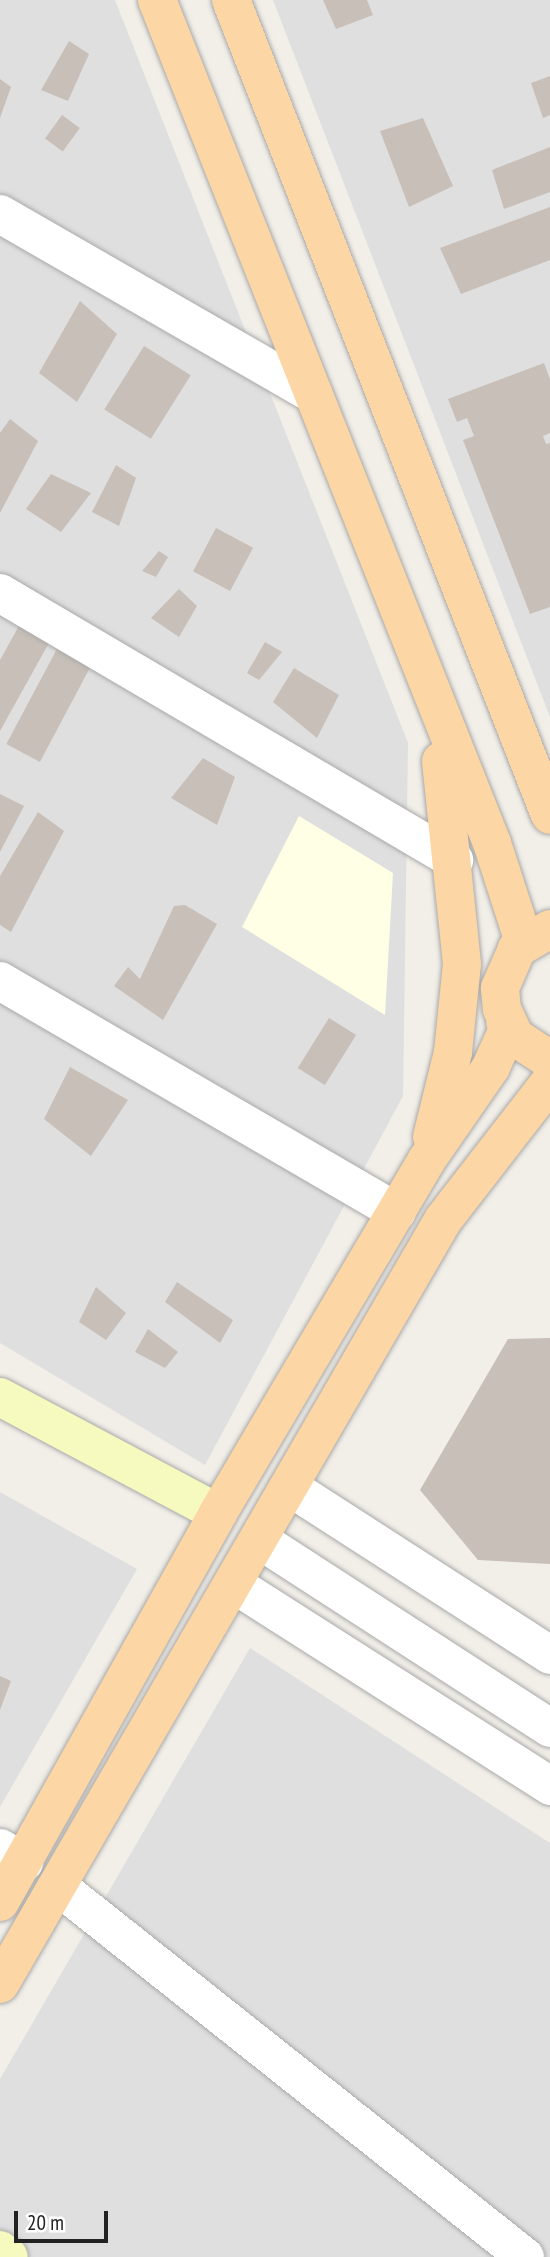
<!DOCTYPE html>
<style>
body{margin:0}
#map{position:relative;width:550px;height:2257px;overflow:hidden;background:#f2efe9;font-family:"PT Sans Narrow",sans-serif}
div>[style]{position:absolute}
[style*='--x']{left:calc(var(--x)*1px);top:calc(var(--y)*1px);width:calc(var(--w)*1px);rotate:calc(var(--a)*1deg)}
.residential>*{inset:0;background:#e0dfdf}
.education>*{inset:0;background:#ffffe5}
.building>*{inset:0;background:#c7bfb8;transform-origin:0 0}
.roads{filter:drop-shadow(0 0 2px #a9a9a9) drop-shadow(0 0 2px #a9a9a9)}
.street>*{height:38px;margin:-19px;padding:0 19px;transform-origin:19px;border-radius:19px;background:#fff}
.secondary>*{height:38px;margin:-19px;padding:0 19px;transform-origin:19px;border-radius:19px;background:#f7fabf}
.primary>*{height:38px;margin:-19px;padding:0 19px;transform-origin:19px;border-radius:19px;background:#fcd6a4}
span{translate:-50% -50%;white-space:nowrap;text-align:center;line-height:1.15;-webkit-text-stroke:6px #fff;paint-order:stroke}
.scale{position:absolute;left:14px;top:2211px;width:94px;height:32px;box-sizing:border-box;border:4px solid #222;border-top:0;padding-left:9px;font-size:21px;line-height:24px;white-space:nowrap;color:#222;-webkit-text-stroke:5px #fff;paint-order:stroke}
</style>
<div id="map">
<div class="residential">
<div style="clip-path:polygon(0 0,115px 0,408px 743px,403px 1096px,205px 1465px,0 1343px)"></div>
<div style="clip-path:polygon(273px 0,550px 0,550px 717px)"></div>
<div style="clip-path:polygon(0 1492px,137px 1569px,0 1807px)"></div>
<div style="clip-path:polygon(250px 1648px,550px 1843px,550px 2257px,0 2257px,0 2079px)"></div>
</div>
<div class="education">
<div style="clip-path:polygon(299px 816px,393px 873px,385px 1015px,242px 927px)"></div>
</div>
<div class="building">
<div style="clip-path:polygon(323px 0,367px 0,373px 15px,336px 29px)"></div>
<div style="clip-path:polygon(69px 41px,89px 54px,68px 101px,41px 90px)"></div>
<div style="clip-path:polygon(550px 76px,550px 115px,543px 118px,531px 83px)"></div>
<div style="clip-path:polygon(0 79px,11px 87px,0 118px)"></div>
<div style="left:62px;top:115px;width:22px;height:29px;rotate:36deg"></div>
<div style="clip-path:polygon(423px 118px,453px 186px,409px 207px,380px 131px)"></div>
<div style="clip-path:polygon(550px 147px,550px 192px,504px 209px,492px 170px)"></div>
<div style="clip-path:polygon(550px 207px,550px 260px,461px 294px,440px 248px)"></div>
<div style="clip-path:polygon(80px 301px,117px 334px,77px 402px,39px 373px)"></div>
<div style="left:144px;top:346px;width:55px;height:75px;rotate:32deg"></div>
<div style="clip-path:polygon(544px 363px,550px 379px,550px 433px,543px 436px,546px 444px,550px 443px,550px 607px,530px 614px,463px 440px,474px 436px,467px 418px,457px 422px,448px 399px)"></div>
<div style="clip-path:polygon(10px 419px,38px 441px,0 513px,0 433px)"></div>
<div style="clip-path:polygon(116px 465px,136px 478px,119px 526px,92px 512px)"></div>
<div style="clip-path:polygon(51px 474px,91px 493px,61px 532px,26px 509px)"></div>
<div style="left:216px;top:528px;width:42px;height:49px;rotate:28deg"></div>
<div style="clip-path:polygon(159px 551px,168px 557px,156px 577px,142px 571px)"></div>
<div style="clip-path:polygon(179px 589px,197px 606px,179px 637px,151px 618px)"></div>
<div style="clip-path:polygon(20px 624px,50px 641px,0 731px,0 660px)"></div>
<div style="clip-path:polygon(265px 642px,282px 652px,259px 680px,247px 673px)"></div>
<div style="left:58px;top:647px;width:38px;height:110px;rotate:28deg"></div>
<div style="clip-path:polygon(294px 668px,339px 695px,317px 738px,273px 702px)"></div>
<div style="clip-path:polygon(203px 758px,235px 777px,217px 825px,171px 798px)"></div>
<div style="clip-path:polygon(0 794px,24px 806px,0 852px)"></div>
<div style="clip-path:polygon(38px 812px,64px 831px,11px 932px,0 925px,0 876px)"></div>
<div style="clip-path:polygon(185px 905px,217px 924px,163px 1020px,114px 986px,128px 967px,140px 979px,174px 906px)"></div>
<div style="left:329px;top:1018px;width:32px;height:59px;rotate:32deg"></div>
<div style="clip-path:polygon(70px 1067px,128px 1100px,91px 1156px,44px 1119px)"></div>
<div style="clip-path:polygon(177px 1282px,233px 1320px,220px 1343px,165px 1302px)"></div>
<div style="clip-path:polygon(96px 1287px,126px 1313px,106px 1340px,79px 1322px)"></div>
<div style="clip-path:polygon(148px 1329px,178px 1352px,165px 1368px,135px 1352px)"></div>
<div style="clip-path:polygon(550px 1338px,550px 1564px,478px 1560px,420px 1490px,508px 1339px)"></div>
<div style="clip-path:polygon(0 1676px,11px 1681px,0 1710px)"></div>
</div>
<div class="roads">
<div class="street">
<div style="--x:0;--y:214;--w:361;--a:29.9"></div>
<div style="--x:0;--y:593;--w:527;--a:30.46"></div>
<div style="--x:0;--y:981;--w:459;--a:30.2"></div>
<div style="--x:291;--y:1488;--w:308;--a:32.8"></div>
<div style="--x:261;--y:1541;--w:344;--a:32.9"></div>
<div style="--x:235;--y:1585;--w:374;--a:32.5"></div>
<div style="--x:0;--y:1848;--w:28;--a:30"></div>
<div style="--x:59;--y:1887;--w:595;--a:38.45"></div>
</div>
<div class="secondary">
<div style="--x:0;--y:1397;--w:247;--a:28"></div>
<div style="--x:0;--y:2250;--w:11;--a:38"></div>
</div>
<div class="primary">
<div style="--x:157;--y:0;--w:907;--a:68.33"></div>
<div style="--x:492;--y:843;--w:104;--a:72.1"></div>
<div style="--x:231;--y:0;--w:875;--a:68.62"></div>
<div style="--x:550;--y:929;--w:39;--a:149"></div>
<div style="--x:517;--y:949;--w:43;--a:113.6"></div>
<div style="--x:500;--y:988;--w:21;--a:85"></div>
<div style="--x:502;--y:1009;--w:31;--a:65"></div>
<div style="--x:515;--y:1037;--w:42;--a:33.3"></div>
<div style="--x:432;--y:1137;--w:88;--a:-76.1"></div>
<div style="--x:453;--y:1052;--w:88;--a:-84.2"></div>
<div style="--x:462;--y:964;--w:204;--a:-95.9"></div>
<div style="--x:0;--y:1902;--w:446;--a:-60.7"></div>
<div style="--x:218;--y:1513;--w:409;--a:-59.4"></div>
<div style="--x:426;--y:1161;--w:114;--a:-55.3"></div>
<div style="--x:491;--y:1067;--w:39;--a:-66"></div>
<div style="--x:507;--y:1031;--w:11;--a:-100"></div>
<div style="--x:0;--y:1984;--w:883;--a:-59.89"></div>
<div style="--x:443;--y:1220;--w:175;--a:-52.2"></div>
</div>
</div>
<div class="scale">20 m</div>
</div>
